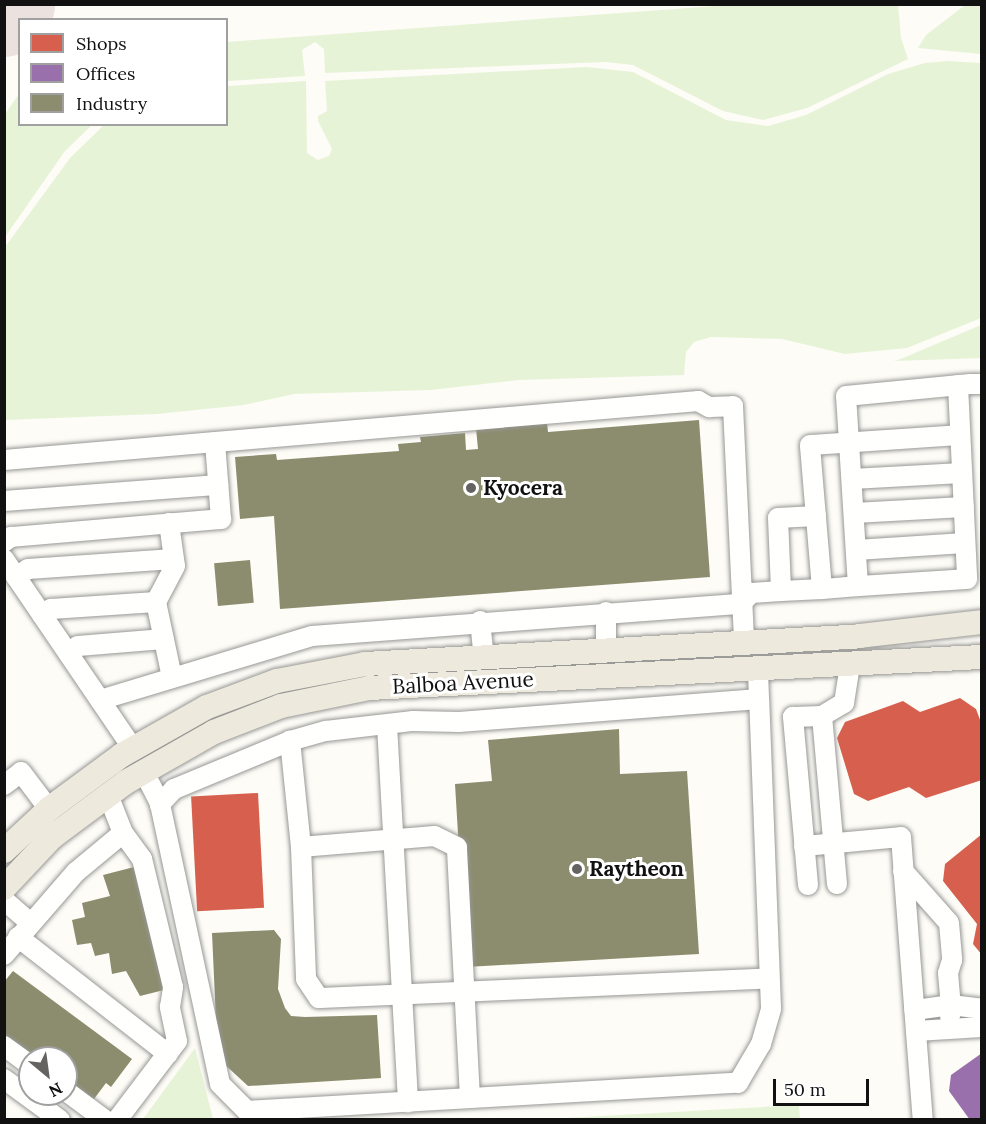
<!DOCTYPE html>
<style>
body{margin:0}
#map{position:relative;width:986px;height:1124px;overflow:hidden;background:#fdfcf7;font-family:Lora,serif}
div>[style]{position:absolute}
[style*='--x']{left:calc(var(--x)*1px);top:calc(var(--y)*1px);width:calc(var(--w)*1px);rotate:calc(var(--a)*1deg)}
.green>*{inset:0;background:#e7f3d7}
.shops>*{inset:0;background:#d6604d;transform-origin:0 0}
.offices>*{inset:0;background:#9970ab}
.industry>*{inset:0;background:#8c8c6e;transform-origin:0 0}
.runway>*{height:86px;margin:-43px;padding:0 43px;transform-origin:43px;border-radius:43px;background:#ebe1df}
.roads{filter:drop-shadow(0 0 2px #979795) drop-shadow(0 0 2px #979795)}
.minor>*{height:20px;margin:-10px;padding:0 10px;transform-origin:10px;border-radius:10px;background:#fffffe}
.major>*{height:24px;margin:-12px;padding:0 12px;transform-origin:12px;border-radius:12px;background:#ede9dc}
.dots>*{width:16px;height:16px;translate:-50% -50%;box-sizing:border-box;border:3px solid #fff;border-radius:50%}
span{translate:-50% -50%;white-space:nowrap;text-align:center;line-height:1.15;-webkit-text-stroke:6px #fff;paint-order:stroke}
.poi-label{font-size:21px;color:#111;font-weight:700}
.left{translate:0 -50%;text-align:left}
.street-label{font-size:21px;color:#111}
.frame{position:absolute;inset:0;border:6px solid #111;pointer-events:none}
.legend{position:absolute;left:18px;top:18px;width:210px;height:108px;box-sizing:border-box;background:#fff;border:2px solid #a0a0a0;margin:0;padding:8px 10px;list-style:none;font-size:18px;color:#111}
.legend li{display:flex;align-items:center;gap:12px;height:30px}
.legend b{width:30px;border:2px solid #a0a0a0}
.north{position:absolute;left:18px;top:1046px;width:60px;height:60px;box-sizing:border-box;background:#fff;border:2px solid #a0a0a0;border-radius:50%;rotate:151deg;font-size:16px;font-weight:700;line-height:24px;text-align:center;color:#111}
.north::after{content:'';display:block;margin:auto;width:21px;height:27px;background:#646362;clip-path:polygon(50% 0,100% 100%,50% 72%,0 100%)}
.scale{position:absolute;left:773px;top:1079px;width:96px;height:27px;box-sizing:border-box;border:3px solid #111;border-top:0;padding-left:8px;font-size:18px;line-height:21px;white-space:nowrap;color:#111;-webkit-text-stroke:4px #fff;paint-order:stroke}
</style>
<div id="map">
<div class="green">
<div style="clip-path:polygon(898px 4px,901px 38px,908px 59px,807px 108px,763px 120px,723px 111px,633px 65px,606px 62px,325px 73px,324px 49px,315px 42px,302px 50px,305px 76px,227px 81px,227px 42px,729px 5px)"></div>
<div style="clip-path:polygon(965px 5px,981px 5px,981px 54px,918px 48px,926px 35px)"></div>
<div style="clip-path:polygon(948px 61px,981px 63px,981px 318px,907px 348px,845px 354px,782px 339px,711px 337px,694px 342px,686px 352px,684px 375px,519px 380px,431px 390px,294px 394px,244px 405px,157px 414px,5px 420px,5px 247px,70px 158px,104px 125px,226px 124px,227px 86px,306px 81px,307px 153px,318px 160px,329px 156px,332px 149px,318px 121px,318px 116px,327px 111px,325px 81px,587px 67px,633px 72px,726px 120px,768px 126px,806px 115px,888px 74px,925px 63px)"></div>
<div style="clip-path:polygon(19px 94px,20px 124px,92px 125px,65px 151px,5px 237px,5px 114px)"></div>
<div style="clip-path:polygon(981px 325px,981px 358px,894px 361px,903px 358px)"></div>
<div style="clip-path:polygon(195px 1048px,213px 1119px,143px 1119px)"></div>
<div style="clip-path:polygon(799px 1105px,800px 1119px,548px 1119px)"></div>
</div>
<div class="shops">
<div style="clip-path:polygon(960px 698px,976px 709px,982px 725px,982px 780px,926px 798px,909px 787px,868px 801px,854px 794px,837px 738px,845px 722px,903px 701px,920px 712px)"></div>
<div style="left:258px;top:793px;width:115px;height:67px;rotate:87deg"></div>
<div style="clip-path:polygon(982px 834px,982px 955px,973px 944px,977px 924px,943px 881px,945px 864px)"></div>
</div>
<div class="offices">
<div style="clip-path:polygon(982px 1053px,982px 1120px,970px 1120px,949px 1091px,951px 1075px)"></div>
</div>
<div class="industry">
<div style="clip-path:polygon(699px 420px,710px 577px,280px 609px,274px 516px,240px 519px,235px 457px,276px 454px,277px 460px,399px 451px,398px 444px,421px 442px,420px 437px,465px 433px,466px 450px,478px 449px,476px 428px,547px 422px,548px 432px)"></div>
<div style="left:250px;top:560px;width:43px;height:36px;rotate:85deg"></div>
<div style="clip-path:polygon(619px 729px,620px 774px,687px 771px,699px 954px,466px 967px,455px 784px,492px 781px,488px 740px)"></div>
<div style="clip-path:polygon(138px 866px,168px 989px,140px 996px,126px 971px,112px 974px,109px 953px,95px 956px,91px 943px,77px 945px,72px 920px,85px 917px,82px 903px,110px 896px,103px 875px)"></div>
<div style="clip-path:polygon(274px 930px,281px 939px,278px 989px,285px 1008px,291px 1016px,305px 1017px,377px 1015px,381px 1078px,248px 1086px,222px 1062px,222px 1045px,217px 1044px,212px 933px)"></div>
<div style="clip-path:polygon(13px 971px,132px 1059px,111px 1087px,106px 1083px,91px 1103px,66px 1085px,66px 1058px,30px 1058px,4px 1039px,4px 982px)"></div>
</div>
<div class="runway">
<div style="--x:4;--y:14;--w:13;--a:-51"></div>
</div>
<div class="roads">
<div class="minor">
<div style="--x:958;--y:385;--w:194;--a:87.3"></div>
<div style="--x:967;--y:579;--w:109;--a:176.3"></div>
<div style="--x:858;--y:586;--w:190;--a:-93.6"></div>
<div style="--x:846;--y:396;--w:125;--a:-5.5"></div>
<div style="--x:970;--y:384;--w:12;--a:0"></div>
<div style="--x:4;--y:460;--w:697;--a:-4.86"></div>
<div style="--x:698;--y:401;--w:13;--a:29"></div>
<div style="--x:709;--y:407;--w:24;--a:-2"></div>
<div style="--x:733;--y:406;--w:236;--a:87.3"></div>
<div style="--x:852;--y:479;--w:110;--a:-3.1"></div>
<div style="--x:4;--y:501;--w:215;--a:-4.3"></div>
<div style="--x:854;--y:513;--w:110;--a:-3.1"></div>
<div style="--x:816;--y:516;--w:38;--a:177"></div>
<div style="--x:778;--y:518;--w:73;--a:87.6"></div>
<div style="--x:781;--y:591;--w:41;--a:-2.8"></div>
<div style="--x:169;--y:523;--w:43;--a:82.1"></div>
<div style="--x:175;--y:566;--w:41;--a:117.8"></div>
<div style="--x:156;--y:602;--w:77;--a:78"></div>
<div style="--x:4;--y:542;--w:9;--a:-36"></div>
<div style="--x:11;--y:537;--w:211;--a:-4.9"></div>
<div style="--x:221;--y:519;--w:77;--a:-94.5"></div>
<div style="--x:856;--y:550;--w:109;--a:-3.7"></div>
<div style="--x:4;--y:559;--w:230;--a:55.8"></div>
<div style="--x:16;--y:577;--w:14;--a:-34"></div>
<div style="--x:28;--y:569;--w:146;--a:-3.9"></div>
<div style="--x:858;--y:586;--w:36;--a:175"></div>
<div style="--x:822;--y:589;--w:144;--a:-94.8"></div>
<div style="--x:810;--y:445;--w:150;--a:-3.8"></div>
<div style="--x:606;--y:612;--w:38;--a:90"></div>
<div style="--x:42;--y:615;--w:11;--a:-34"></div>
<div style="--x:51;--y:609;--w:105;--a:-3.8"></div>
<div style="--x:480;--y:621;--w:37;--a:84"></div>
<div style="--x:69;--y:653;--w:11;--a:-38"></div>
<div style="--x:78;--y:646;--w:86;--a:-4.7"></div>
<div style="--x:100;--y:700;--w:221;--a:-16.8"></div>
<div style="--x:312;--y:636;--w:430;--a:-4.3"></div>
<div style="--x:741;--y:604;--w:15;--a:-48"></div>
<div style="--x:751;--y:593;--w:30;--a:-4"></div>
<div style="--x:387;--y:725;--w:378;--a:86.8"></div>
<div style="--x:290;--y:741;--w:126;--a:157.5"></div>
<div style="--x:174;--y:789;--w:21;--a:133"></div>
<div style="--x:160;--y:804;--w:286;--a:77.9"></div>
<div style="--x:220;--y:1084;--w:38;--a:45"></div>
<div style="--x:247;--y:1111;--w:492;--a:-3.3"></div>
<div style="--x:738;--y:1083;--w:45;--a:-59.5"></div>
<div style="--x:761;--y:1044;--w:37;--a:-74"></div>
<div style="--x:771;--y:1008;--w:309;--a:-92.2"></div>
<div style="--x:144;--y:772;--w:36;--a:63"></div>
<div style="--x:4;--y:785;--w:21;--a:-37"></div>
<div style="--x:21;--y:772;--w:46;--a:52.9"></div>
<div style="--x:804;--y:846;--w:97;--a:-5.3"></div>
<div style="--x:901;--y:837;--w:284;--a:85.6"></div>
<div style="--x:301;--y:847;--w:132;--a:87.8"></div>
<div style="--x:306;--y:979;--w:23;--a:56"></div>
<div style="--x:319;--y:998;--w:450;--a:-2.5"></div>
<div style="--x:903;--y:871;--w:69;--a:48.5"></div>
<div style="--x:949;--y:923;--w:37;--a:85"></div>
<div style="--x:952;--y:960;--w:14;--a:107"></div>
<div style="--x:948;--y:973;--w:32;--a:85"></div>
<div style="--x:951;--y:1005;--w:37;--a:172"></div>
<div style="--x:837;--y:884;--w:169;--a:-95.1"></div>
<div style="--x:822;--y:716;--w:26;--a:-31"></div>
<div style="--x:844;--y:703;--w:37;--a:-81"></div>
<div style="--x:808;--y:885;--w:169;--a:-95.1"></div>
<div style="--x:793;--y:717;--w:29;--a:-2"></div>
<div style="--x:4;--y:900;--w:35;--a:41"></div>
<div style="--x:18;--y:937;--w:190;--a:38"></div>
<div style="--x:4;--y:955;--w:110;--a:-49.1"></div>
<div style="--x:76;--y:872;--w:61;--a:-39.7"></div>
<div style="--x:123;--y:833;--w:41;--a:-111.5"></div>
<div style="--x:950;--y:1016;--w:11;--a:-85"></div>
<div style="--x:951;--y:1005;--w:31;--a:7"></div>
<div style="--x:916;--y:1031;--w:66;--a:-3.5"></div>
<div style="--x:4;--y:1046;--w:32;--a:36"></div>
<div style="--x:4;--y:1079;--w:69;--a:36.2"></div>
<div style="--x:66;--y:1091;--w:49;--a:36.6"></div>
<div style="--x:470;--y:1098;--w:251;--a:-93"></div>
<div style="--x:457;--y:847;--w:25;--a:-154"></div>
<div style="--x:434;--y:836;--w:133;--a:175.3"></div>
<div style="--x:301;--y:847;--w:107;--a:-95.9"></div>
<div style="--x:290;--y:741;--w:37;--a:-16"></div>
<div style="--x:326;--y:731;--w:88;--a:-6.6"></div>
<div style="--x:413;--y:721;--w:46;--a:1.2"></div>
<div style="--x:459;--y:722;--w:301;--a:-4.4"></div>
<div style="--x:759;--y:699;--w:32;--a:-92"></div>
<div style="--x:117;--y:1120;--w:99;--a:-52.8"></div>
<div style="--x:177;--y:1041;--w:35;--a:-102"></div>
<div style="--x:170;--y:1007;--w:20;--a:-81"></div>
<div style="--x:173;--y:987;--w:132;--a:-103.6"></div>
<div style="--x:142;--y:859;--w:32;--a:-126"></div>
</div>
<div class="major">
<div style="--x:4;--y:851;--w:62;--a:-43"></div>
<div style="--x:49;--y:809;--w:91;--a:-36.5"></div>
<div style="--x:122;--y:755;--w:98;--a:-29.5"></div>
<div style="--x:207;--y:707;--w:75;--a:-20.4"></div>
<div style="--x:277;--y:681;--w:90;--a:-10.9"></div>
<div style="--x:365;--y:664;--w:495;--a:-3.2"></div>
<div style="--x:859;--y:636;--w:124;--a:-6.5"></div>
<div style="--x:4;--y:888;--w:70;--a:-46.7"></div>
<div style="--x:52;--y:837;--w:92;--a:-36.6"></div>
<div style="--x:126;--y:782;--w:101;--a:-29.6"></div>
<div style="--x:214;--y:732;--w:72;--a:-21.2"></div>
<div style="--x:281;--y:706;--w:90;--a:-11.6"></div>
<div style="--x:369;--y:688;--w:614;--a:-2.9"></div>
</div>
</div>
<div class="dots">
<div style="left:471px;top:488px;background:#646362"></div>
<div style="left:577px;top:869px;background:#646362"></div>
</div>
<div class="poi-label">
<span class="left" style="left:483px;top:488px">Kyocera</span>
<span class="left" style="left:589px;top:869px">Raytheon</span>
</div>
<div class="street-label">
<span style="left:463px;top:683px;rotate:-3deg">Balboa Avenue</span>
</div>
<div class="frame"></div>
<ul class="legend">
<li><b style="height:16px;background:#d6604d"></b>Shops</li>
<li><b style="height:16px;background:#9970ab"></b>Offices</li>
<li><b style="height:16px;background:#8c8c6e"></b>Industry</li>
</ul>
<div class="north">N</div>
<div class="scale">50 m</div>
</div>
